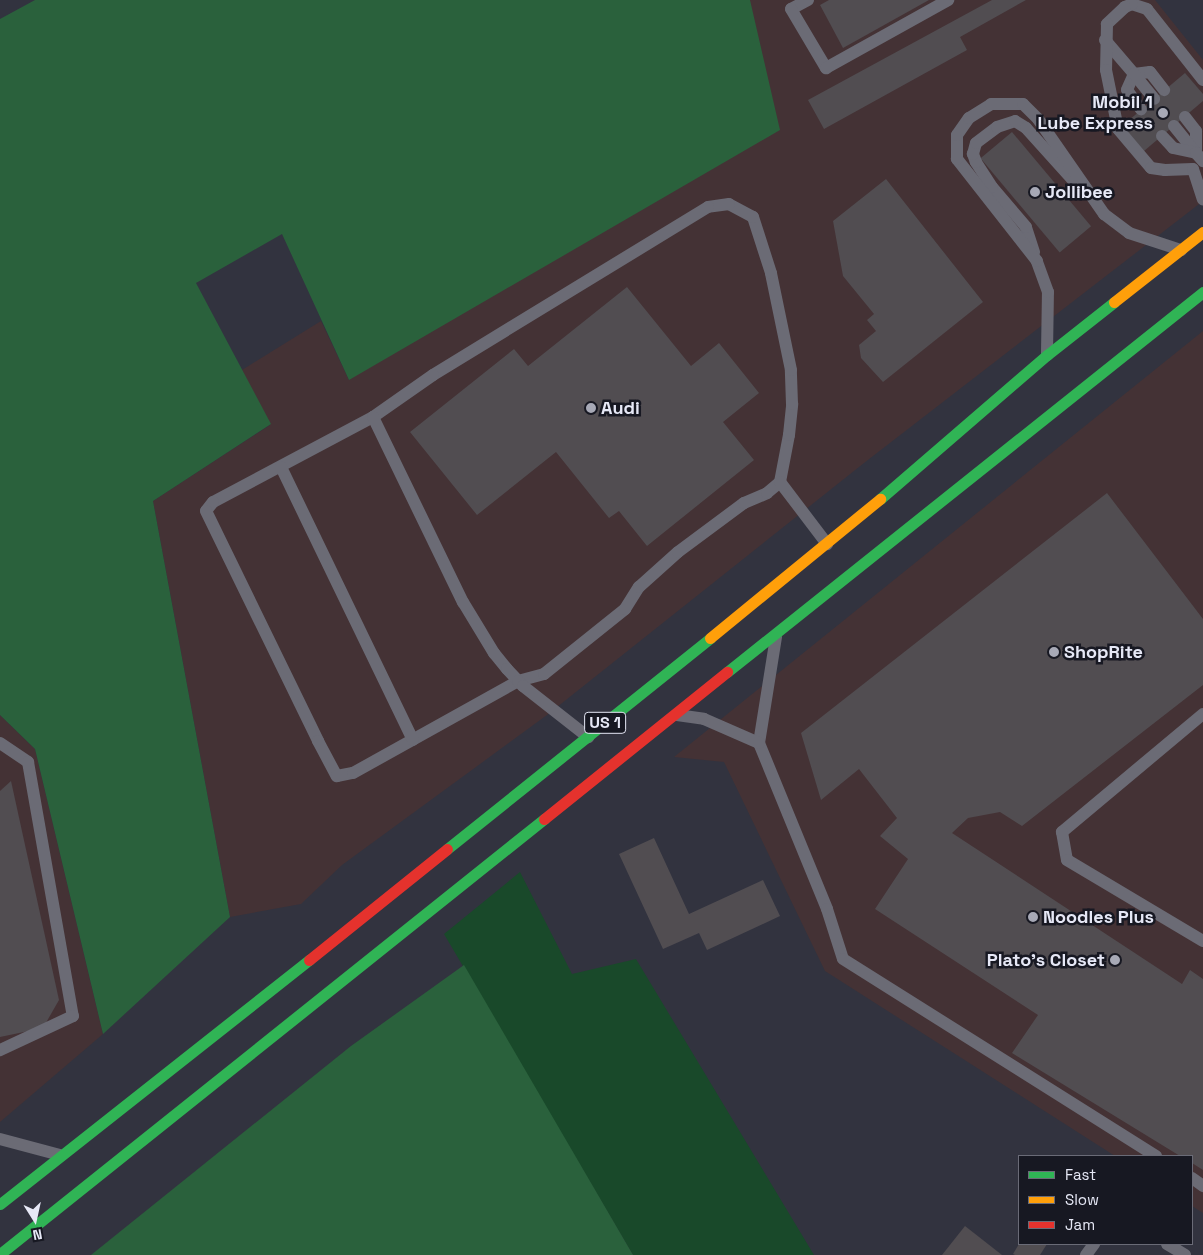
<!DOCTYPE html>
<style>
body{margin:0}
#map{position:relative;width:1203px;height:1255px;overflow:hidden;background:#32333f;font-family:"Space Grotesk",sans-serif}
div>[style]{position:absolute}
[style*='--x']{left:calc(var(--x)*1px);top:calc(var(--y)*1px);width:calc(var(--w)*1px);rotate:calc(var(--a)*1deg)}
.commercial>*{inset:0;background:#443235}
.green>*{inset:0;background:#19492a}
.forest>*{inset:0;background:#2a613c}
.building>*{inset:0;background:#514d51;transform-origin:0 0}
.lane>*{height:12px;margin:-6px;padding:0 6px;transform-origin:6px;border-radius:6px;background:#6b6b75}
.fast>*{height:11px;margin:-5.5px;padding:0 5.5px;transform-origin:5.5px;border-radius:5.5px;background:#30b455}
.slow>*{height:11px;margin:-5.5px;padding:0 5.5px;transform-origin:5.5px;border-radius:5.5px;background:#ff9f0a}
.jam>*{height:11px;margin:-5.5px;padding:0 5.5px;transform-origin:5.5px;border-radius:5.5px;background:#e5322d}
.dots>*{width:14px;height:14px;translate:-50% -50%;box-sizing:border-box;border:2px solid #171822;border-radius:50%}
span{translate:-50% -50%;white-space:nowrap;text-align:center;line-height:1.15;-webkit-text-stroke:5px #171822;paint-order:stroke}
.shield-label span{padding:1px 4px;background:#171822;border:1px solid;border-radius:4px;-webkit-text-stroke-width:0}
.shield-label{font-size:16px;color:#e6e8f6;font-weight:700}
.poi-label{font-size:18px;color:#e6e8f6;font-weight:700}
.right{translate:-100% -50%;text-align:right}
.left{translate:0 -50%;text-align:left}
.legend{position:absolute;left:1018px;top:1155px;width:175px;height:90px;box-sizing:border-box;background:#171822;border:1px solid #6a6b77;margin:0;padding:6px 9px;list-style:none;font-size:15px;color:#e6e8f6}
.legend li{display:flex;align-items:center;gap:10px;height:25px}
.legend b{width:25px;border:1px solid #6a6b77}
.north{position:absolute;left:10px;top:1195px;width:50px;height:50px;-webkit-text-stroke:4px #171822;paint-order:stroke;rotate:170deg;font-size:14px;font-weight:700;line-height:20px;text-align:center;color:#e6e8f6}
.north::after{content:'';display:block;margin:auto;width:18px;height:22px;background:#e6e8f6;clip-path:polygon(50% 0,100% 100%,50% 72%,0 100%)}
</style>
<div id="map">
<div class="commercial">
<div style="clip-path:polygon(746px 0,1155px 0,1203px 60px,1203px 201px,864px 463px,547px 715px,342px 865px,301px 904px,230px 917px,153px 501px,270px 425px,242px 370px,321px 321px,349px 380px)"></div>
<div style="clip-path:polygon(1203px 331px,1203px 1213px,1192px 1206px,1192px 1156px,1115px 1156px,825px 971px,724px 762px,674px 757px)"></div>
<div style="clip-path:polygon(0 715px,35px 749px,103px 1034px,0 1122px)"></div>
</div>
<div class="green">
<div style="clip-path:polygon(520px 872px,572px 974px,636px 959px,814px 1255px,633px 1255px,444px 934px)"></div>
</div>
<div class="forest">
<div style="clip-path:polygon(35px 0,750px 0,780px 130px,349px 380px,282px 234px,196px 283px,271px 424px,153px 501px,230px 917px,103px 1034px,35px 749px,0 715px,0 19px)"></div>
<div style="clip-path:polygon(464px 965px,633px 1255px,91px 1255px,351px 1046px)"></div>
</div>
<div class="building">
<div style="clip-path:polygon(829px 0,929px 0,843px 48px,820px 5px)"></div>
<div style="clip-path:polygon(992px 0,1026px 0,960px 37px,967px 50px,824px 129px,808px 100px)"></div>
<div style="clip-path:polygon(1185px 73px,1203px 94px,1203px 101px,1144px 151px,1122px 126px)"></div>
<div style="left:1012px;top:132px;width:123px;height:41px;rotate:50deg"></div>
<div style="clip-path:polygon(886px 179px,983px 302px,883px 382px,861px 358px,859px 345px,876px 331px,867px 320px,874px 314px,843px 276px,833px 221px)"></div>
<div style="clip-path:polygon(627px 287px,691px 366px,719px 343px,759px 393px,723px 422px,754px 460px,647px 546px,619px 511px,609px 518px,556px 452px,477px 515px,410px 432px,514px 349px,528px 366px)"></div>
<div style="clip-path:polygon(1107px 493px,1203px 619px,1203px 685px,1022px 826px,1000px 812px,968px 818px,952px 833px,1182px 984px,1190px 970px,1203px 979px,1203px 1170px,1192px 1163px,1192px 1156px,1180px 1156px,1012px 1053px,1038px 1015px,875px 909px,908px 859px,880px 836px,897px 818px,859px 769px,821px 800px,801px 733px)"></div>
<div style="clip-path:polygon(11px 781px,59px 1000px,43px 1028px,0 1037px,0 791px)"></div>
<div style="clip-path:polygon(654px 838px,689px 914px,763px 880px,780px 916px,707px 950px,699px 933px,663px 949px,619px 854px)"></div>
<div style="clip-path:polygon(965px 1226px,1002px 1255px,942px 1255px)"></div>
<div style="clip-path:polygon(1019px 1244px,1047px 1244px,1040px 1255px,1015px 1255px,1013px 1254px)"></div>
</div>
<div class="lane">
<div style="--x:808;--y:0;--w:19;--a:152"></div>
<div style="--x:791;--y:9;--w:69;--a:59.3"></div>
<div style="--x:826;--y:68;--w:140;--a:-29.1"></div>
<div style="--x:1105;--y:40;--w:45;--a:49.5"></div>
<div style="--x:1134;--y:74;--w:17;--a:114"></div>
<div style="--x:1127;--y:90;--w:24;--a:54"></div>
<div style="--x:1134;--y:74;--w:16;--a:-7"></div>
<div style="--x:1150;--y:72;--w:23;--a:52"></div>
<div style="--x:1134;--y:74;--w:32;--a:51"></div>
<div style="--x:1203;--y:80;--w:90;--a:-128.3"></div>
<div style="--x:1147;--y:9;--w:16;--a:-162"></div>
<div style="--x:1132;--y:4;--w:8;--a:157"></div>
<div style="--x:1125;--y:7;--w:25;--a:137"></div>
<div style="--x:1107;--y:24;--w:46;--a:91.2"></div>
<div style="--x:1106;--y:70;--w:60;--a:78.5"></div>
<div style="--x:1118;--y:129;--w:51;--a:49.8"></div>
<div style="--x:1151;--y:168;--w:14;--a:8"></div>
<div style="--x:1165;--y:170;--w:28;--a:-2"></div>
<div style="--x:1193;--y:169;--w:32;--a:72"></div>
<div style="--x:1185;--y:117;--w:18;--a:52"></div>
<div style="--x:1196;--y:131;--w:22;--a:90"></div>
<div style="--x:1174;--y:126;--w:35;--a:51"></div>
<div style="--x:1162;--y:136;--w:16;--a:47"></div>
<div style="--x:1173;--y:148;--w:24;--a:12"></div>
<div style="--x:1196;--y:153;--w:11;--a:49"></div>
<div style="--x:1034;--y:252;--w:26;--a:-108"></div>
<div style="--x:1026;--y:227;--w:52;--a:-130.4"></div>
<div style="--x:992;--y:187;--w:30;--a:-123"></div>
<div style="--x:976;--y:162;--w:9;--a:-111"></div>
<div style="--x:973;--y:154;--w:11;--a:-75"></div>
<div style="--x:976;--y:143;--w:26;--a:-37"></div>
<div style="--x:997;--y:127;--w:19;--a:-18"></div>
<div style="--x:1015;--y:121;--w:13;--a:32"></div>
<div style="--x:1026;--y:128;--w:69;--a:48"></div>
<div style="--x:1047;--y:353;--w:61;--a:-89.1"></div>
<div style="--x:1048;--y:292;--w:33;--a:-110"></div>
<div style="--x:1037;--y:261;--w:130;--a:-128.1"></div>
<div style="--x:957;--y:159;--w:24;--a:-90"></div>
<div style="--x:957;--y:135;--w:21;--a:-55"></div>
<div style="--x:969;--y:118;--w:26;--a:-32"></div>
<div style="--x:991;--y:104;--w:32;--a:0"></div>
<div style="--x:1023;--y:104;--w:21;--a:45"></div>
<div style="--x:1038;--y:119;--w:116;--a:55.2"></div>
<div style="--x:1104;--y:214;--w:31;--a:37"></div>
<div style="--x:1129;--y:233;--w:55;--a:18.1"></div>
<div style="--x:373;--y:417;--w:181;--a:152"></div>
<div style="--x:213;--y:502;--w:11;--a:128"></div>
<div style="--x:206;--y:511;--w:256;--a:64"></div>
<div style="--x:318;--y:741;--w:40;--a:62"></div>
<div style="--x:337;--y:776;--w:16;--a:-11"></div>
<div style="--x:353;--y:773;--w:189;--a:-29.1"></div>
<div style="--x:518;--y:681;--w:27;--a:-15"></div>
<div style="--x:544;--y:674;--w:104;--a:-38.7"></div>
<div style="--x:625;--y:609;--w:26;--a:-58"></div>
<div style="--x:639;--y:587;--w:52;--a:-41.9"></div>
<div style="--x:678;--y:552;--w:82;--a:-36.6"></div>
<div style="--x:744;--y:503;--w:25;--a:-23"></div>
<div style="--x:767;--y:493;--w:17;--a:-40"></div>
<div style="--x:780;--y:482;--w:48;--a:-79.2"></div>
<div style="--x:789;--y:435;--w:31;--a:-84"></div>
<div style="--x:792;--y:404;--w:34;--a:-92"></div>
<div style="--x:791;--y:370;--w:99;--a:-101.7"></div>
<div style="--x:771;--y:273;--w:59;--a:-107.8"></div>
<div style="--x:753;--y:217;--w:27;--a:-152"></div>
<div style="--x:729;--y:204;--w:21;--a:172"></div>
<div style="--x:708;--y:207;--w:322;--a:148.6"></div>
<div style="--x:433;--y:375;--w:73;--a:145"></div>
<div style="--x:373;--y:417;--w:206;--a:64.1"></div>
<div style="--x:463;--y:602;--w:60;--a:58.7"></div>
<div style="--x:494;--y:653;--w:21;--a:51"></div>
<div style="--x:507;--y:669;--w:16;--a:47"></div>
<div style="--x:518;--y:681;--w:7;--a:45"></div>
<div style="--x:523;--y:686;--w:83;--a:38.1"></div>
<div style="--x:281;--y:467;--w:303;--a:64.2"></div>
<div style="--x:780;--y:482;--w:78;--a:52.8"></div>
<div style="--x:776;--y:637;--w:107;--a:99.1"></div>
<div style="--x:759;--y:743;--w:179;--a:67.7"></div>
<div style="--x:827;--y:909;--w:52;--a:72.3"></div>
<div style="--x:843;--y:959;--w:370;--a:32.2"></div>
<div style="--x:1203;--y:714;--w:184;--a:140.1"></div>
<div style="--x:1062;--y:832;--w:28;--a:80"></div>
<div style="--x:1067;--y:860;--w:158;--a:30.8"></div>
<div style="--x:677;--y:715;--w:27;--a:8"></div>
<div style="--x:704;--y:719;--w:60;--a:23.6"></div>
<div style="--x:0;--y:743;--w:34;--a:34"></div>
<div style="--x:28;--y:762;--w:258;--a:80"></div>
<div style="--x:73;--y:1016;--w:81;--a:155"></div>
<div style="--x:0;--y:1139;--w:62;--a:14.9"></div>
<div style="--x:1192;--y:1178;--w:14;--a:36"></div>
<div style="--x:1167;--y:1244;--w:21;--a:31"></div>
<div style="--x:1086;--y:1255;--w:14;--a:-54"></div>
</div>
<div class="fast">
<div style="--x:880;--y:499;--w:221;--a:-40.8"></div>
<div style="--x:1047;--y:355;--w:85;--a:-38.3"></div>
<div style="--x:727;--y:672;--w:609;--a:-38.6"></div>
<div style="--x:447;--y:849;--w:337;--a:-38.7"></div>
<div style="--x:0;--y:1204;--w:394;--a:-38.3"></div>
<div style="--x:0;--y:1254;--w:697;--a:-38.65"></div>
</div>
<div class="slow">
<div style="--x:1114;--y:302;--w:113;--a:-38.2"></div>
<div style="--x:710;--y:638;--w:220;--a:-39.3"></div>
</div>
<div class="jam">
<div style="--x:544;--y:819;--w:235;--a:-38.8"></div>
<div style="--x:309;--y:960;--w:177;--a:-38.8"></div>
</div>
<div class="dots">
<div style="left:1163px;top:113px;background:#a7a9b6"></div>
<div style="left:1035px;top:192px;background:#a7a9b6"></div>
<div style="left:591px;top:408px;background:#a7a9b6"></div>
<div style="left:1054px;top:652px;background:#a7a9b6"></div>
<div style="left:1033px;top:917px;background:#a7a9b6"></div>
<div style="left:1115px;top:960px;background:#a7a9b6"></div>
</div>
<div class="shield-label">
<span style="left:605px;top:723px">US 1</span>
</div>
<div class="poi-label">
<span class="right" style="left:1153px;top:113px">Mobil 1<br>Lube Express</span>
<span class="left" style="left:1045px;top:192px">Jollibee</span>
<span class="left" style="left:601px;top:408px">Audi</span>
<span class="left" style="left:1064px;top:652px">ShopRite</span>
<span class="left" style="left:1043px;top:917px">Noodles Plus</span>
<span class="right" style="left:1105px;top:960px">Plato's Closet</span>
</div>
<ul class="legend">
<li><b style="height:6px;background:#30b455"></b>Fast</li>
<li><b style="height:6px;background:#ff9f0a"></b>Slow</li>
<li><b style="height:6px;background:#e5322d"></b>Jam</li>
</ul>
<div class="north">N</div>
</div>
